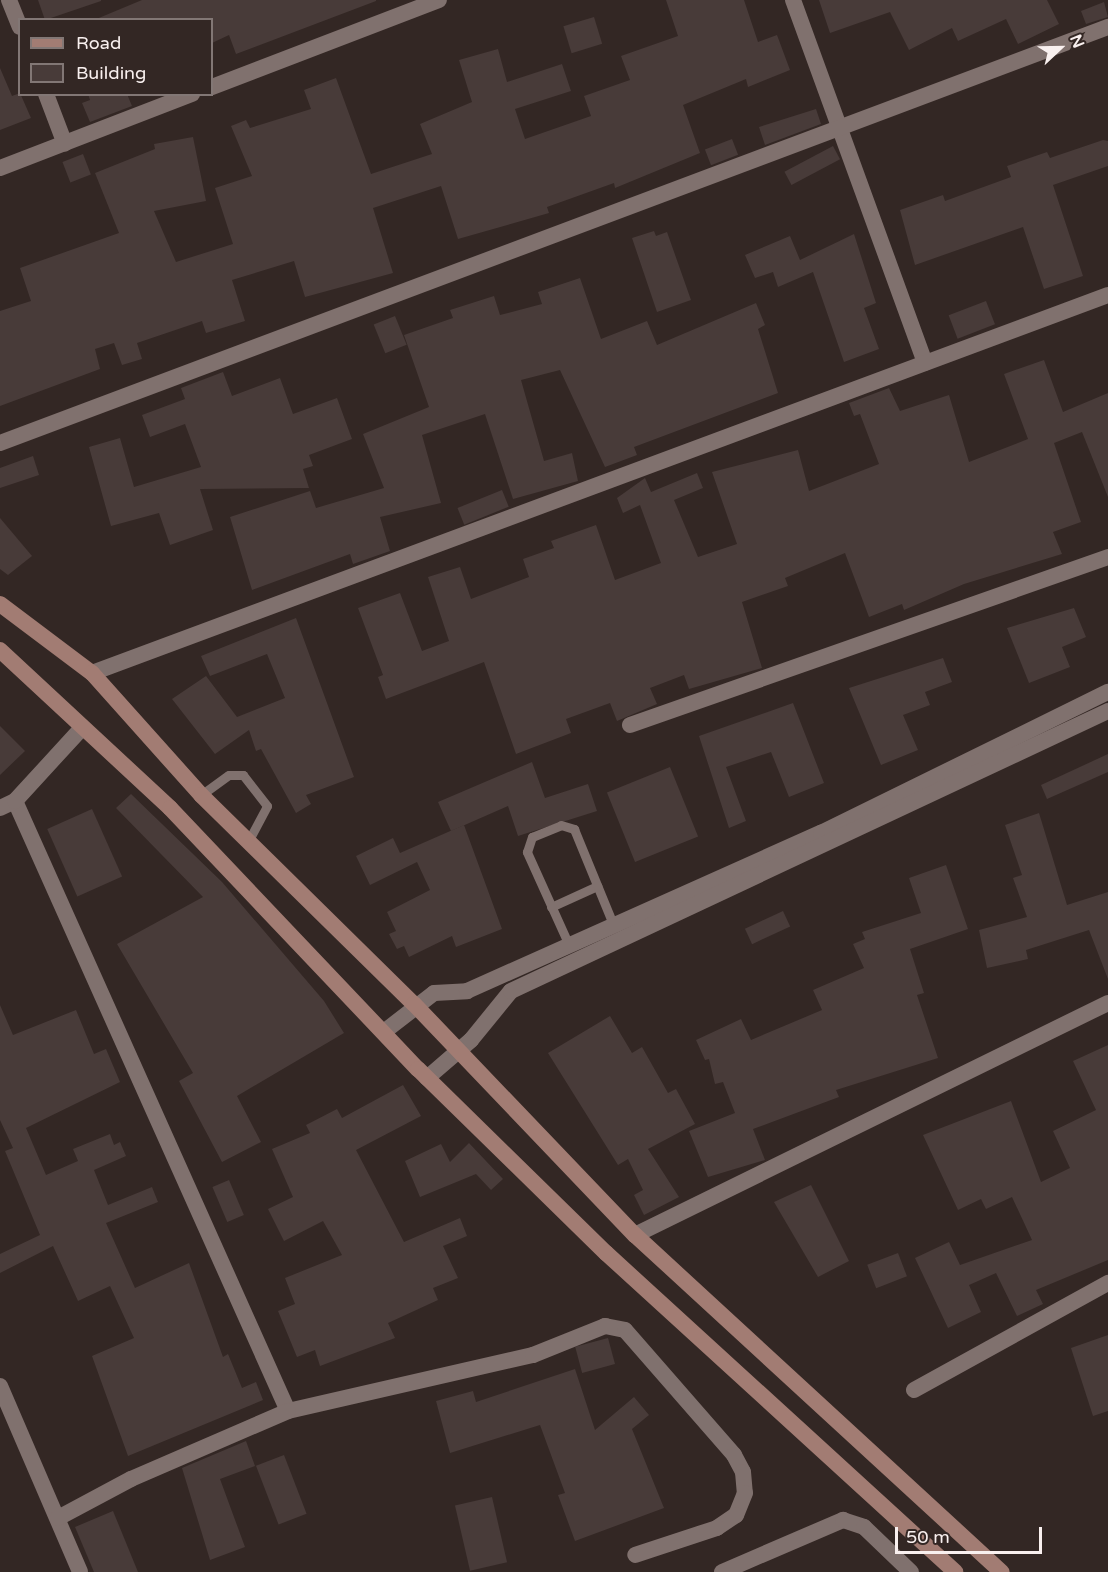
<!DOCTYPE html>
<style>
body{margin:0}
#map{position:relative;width:1108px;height:1572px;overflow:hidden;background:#332724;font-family:"Varela Round",sans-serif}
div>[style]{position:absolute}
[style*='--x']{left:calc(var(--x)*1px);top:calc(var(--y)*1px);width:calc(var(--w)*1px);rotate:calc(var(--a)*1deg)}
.building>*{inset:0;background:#483b39;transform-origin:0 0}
.service>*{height:9px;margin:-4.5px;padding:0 4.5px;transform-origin:4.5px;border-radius:4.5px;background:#80716e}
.minor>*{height:16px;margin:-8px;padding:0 8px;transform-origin:8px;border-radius:8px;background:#80716e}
.secondary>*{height:16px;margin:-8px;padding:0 8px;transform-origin:8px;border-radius:8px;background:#a27c73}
span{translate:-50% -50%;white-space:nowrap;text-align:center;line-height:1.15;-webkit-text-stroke:6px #332724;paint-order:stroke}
.legend{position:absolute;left:18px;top:18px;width:195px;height:78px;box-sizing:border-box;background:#332724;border:2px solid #827775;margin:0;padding:8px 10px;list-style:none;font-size:18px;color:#f9f0ef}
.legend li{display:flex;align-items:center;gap:12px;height:30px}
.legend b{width:30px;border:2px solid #827775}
.north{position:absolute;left:1030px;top:18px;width:60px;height:60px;-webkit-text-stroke:4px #332724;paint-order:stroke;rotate:68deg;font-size:16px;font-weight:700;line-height:24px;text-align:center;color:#f9f0ef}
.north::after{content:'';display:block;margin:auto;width:21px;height:27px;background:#f9f0ef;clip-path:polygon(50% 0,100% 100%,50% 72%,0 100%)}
.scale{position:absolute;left:895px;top:1527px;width:147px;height:27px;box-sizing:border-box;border:3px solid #f9f0ef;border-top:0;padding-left:8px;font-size:18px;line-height:21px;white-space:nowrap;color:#f9f0ef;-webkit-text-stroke:4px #332724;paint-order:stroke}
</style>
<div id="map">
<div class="building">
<div style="clip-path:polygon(38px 0,101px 0,101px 1px,45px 20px)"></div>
<div style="clip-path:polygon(142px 0,376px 0,376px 1px,236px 54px,229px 35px,212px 43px,212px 20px,94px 20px)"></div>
<div style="clip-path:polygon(666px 0,744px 0,758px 42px,777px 35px,790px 70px,748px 87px,746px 79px,683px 105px,700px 153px,615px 188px,614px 183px,547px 207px,549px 213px,458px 239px,441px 186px,373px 208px,393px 273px,305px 297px,294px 261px,232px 280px,245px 321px,206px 333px,202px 321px,137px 343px,142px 359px,122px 365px,114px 343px,95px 349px,100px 369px,0 406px,0 311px,31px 301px,20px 268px,119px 233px,95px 173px,155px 149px,154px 144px,193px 137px,206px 201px,154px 211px,176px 262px,233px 244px,215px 188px,252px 176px,231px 126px,246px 120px,250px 128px,311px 109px,304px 90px,336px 78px,371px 174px,432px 154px,420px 124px,472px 102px,459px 60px,498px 49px,507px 82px,562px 64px,571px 91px,515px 109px,525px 139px,591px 116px,584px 96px,630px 80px,621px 56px,678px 36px)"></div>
<div style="clip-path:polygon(819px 0,1047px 0,1059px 24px,1018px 44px,1006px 19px,958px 41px,952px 28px,909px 50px,890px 12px,830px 33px)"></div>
<div style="clip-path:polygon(1104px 2px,1108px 17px,1086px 24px,1081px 11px)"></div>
<div style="left:594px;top:17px;width:28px;height:32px;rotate:73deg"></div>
<div style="clip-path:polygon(0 68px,12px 96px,20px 93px,31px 118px,0 130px)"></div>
<div style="clip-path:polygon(88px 94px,127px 94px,132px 106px,90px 122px,82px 103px,90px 100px)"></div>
<div style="clip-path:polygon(816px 109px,821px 124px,765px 145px,759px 127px)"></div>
<div style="left:732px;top:139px;width:17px;height:29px;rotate:69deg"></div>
<div style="clip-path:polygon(1103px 140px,1108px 141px,1108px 166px,1053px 185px,1083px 276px,1044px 289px,1023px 227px,915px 265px,900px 210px,943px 195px,945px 201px,1011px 177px,1007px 166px,1047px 152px,1050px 158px)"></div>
<div style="left:833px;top:146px;width:15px;height:55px;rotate:62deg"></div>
<div style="left:83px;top:154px;width:22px;height:22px;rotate:69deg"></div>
<div style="clip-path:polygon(654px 231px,656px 236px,667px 232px,691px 300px,657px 312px,632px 238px)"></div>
<div style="clip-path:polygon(854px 234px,876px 303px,864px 308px,879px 349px,844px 362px,813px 272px,778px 287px,773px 272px,755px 278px,745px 255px,790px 236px,800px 260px)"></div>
<div style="clip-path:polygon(580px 278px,601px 339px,647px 321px,657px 345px,756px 303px,765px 325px,758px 329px,778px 393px,634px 447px,637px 455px,605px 467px,560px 370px,521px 380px,544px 461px,572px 453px,578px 481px,513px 499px,485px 414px,422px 435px,441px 503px,380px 517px,390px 551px,353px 564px,350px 554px,252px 590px,230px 517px,310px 491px,316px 508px,384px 488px,363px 434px,429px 407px,404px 335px,453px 318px,450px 310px,494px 296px,500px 315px,542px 304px,538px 292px)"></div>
<div style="left:986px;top:301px;width:25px;height:40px;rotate:69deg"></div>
<div style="left:395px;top:316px;width:31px;height:23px;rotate:68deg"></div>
<div style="clip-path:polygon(1044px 360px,1063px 412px,1108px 393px,1108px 497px,1082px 432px,1054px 443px,1081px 522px,1053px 532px,1062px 554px,964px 584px,904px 610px,902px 604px,869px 617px,845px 553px,785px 578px,788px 586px,742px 602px,762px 668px,689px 689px,684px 675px,650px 688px,657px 704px,617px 721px,610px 703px,566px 719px,571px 733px,516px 754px,484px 662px,386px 699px,378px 677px,383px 675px,358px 608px,400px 593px,422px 651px,449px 641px,428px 577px,460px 567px,471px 599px,529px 577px,523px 559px,554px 548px,551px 541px,596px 525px,615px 580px,661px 563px,640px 505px,623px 513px,617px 498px,645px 478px,651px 492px,697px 473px,703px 488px,674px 500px,698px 557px,737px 544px,712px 472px,798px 450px,809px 491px,879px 464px,860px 414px,854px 416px,849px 403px,889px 388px,900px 411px,949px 395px,969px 462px,1028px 439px,1004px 374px)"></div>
<div style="clip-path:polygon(223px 372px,232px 396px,280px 378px,293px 414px,337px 398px,352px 439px,309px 455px,313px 466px,303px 469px,309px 488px,200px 489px,213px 530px,170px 545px,159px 513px,111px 526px,89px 447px,120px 438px,134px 487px,201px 467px,185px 424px,150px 437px,142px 415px,185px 399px,181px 388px)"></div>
<div style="clip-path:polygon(33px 456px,39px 475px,0 488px,0 468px)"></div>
<div style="left:502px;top:490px;width:18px;height:48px;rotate:68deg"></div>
<div style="clip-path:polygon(0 518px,32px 556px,8px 575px,0 569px)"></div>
<div style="clip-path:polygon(1074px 608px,1086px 637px,1062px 647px,1070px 667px,1029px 683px,1007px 628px)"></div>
<div style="clip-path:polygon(296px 618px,354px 777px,306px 795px,311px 804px,296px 813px,261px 749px,256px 751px,249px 730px,215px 754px,172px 699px,206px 676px,237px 717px,285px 698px,267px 654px,210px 676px,201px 656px)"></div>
<div style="clip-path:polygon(943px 658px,952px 682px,925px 692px,930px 705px,903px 715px,918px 750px,881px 765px,849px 688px)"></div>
<div style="clip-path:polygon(793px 703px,824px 783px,789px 797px,771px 752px,726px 767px,746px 821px,729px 828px,699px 736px)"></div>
<div style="clip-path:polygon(0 726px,25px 751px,0 775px)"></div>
<div style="clip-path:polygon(1108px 754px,1108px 772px,1047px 799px,1041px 785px)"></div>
<div style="clip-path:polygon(532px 762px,545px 798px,588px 784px,597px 811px,518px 836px,508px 806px,451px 831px,438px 802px)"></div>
<div style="left:670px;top:767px;width:75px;height:68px;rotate:68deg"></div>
<div style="clip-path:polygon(131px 794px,222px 882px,324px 1001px,344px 1033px,237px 1096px,261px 1142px,222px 1162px,179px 1081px,193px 1073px,117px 944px,203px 897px,116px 808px)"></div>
<div style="left:92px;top:809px;width:74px;height:49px;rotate:66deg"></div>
<div style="clip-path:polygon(1039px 813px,1067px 905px,1108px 892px,1108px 979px,1089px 930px,1026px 950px,1028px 959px,987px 968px,979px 930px,1027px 917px,1013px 878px,1022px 875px,1005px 825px)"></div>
<div style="clip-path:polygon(464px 825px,502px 929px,456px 947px,452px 936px,409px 957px,404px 946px,397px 949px,389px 934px,396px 931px,387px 912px,430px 890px,417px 862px,370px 885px,356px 856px,393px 838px,400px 853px)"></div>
<div style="clip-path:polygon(946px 865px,968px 929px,910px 949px,924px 993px,917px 995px,938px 1058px,836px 1090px,839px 1097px,753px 1129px,765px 1160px,708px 1177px,689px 1131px,735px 1113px,723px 1082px,715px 1084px,709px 1059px,705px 1060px,696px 1040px,741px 1019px,751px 1040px,822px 1010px,813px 990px,864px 968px,853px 944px,865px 939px,862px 932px,921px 913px,909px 878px)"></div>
<div style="left:783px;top:911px;width:17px;height:42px;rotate:65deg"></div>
<div style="clip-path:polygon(0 1005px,13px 1035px,76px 1010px,94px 1054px,106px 1049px,120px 1082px,26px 1128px,46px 1175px,78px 1161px,73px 1149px,110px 1134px,114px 1145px,120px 1142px,126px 1156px,94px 1170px,108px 1205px,152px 1187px,158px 1202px,106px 1223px,135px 1288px,189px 1263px,223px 1357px,228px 1354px,242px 1388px,256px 1382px,263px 1400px,128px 1456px,92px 1356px,134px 1338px,110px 1286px,78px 1301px,53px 1246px,0 1273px,0 1254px,40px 1235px,5px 1151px,13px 1148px,0 1120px)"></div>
<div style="clip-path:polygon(610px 1016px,632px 1053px,642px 1047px,668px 1093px,676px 1089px,695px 1124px,648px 1149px,679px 1197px,644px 1215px,634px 1195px,643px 1190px,628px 1159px,618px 1165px,548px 1053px)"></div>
<div style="clip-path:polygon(1108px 1045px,1108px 1260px,1036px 1290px,1043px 1304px,1017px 1316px,996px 1273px,969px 1285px,981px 1312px,948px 1328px,915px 1258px,949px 1242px,960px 1265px,1032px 1240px,1012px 1197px,986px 1209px,981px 1199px,958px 1210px,923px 1135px,1011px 1101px,1041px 1182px,1070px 1168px,1053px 1131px,1096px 1110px,1073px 1061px)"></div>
<div style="clip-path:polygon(403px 1085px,421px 1116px,356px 1150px,404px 1242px,460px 1218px,467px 1236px,443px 1246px,458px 1278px,433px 1288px,438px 1300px,388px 1323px,395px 1338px,320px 1366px,315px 1350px,297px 1357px,278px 1311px,295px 1304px,285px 1278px,342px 1255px,323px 1221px,284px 1241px,268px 1209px,293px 1197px,272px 1149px,310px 1133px,306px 1125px,337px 1109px,342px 1118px)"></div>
<div style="clip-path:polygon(469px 1143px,503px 1179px,491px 1190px,476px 1174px,420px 1197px,405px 1161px,441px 1144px,450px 1162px)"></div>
<div style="left:229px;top:1180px;width:38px;height:18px;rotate:67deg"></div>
<div style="clip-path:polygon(811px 1185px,849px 1261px,818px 1277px,774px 1202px)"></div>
<div style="left:898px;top:1253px;width:25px;height:33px;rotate:69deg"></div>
<div style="clip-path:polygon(1108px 1335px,1108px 1411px,1093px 1416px,1071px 1348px)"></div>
<div style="left:608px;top:1338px;width:27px;height:34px;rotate:75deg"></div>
<div style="clip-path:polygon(575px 1369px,595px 1430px,634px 1397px,649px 1415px,632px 1429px,664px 1508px,575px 1541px,558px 1495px,565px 1493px,540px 1425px,450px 1453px,436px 1401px,473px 1391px,476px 1402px)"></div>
<div style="clip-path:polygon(246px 1441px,255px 1466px,220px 1479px,245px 1547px,210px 1560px,182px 1468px)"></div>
<div style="left:284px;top:1455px;width:63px;height:30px;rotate:69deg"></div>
<div style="left:492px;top:1497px;width:67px;height:38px;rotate:77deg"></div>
<div style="clip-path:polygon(113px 1511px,138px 1572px,94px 1572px,75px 1527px)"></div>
</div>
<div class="service">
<div style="--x:201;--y:795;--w:34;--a:-36"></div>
<div style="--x:229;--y:775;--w:14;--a:0"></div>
<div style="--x:243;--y:775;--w:39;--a:52"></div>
<div style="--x:267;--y:806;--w:40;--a:118"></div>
<div style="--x:551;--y:907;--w:51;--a:-24.5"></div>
<div style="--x:568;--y:943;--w:100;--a:-114.3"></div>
<div style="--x:527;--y:852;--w:16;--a:-72"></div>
<div style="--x:532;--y:837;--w:31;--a:-22"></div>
<div style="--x:561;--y:825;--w:14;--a:17"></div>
<div style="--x:574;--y:829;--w:103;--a:67.7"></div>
</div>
<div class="minor">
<div style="--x:9;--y:0;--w:29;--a:68"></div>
<div style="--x:793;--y:0;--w:386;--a:70"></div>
<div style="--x:212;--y:87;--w:243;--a:-21"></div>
<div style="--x:46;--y:94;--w:53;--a:69.2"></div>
<div style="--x:0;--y:168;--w:206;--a:-21.1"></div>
<div style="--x:0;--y:443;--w:1184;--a:-20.58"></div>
<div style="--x:92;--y:673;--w:1084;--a:-20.41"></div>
<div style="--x:630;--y:725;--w:507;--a:-19.36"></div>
<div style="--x:15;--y:801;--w:668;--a:65.89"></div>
<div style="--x:288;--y:1411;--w:251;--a:-12.9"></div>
<div style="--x:533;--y:1355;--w:78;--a:-21.9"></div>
<div style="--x:605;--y:1326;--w:20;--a:11"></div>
<div style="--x:625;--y:1330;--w:166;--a:48.9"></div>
<div style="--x:734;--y:1455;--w:19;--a:62"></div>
<div style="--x:743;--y:1472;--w:21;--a:85"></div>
<div style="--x:745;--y:1493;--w:24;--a:112"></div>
<div style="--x:736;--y:1515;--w:23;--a:146"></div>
<div style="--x:717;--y:1528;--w:86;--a:161.8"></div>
<div style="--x:0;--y:808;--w:17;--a:-25"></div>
<div style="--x:15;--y:801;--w:96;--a:-47.5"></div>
<div style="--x:385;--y:1031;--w:62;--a:-37.8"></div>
<div style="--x:434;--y:993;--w:33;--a:-3"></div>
<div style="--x:467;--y:991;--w:388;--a:-24.1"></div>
<div style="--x:821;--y:833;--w:320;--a:-26.2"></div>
<div style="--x:427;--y:1078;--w:58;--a:-40.8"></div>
<div style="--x:471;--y:1040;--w:63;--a:-50.8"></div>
<div style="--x:511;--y:991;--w:659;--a:-25.13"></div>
<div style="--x:635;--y:1235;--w:527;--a:-26.13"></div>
<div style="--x:0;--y:1386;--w:202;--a:66.7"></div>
<div style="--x:914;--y:1390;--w:222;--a:-28.9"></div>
<div style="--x:58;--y:1518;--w:83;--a:-28.1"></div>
<div style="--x:131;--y:1479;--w:171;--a:-23.4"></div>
<div style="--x:722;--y:1572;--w:132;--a:-23.3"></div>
<div style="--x:843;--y:1520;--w:22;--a:18"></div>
<div style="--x:864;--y:1527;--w:65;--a:43.8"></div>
</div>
<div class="secondary">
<div style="--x:0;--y:604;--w:115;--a:36.9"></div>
<div style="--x:92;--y:673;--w:164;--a:48.2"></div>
<div style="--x:201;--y:795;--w:298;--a:44.5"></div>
<div style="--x:414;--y:1004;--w:320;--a:46.3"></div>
<div style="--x:635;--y:1235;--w:498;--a:42.6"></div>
<div style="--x:0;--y:650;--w:232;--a:42.9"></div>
<div style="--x:170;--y:808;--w:360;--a:46.5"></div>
<div style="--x:418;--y:1069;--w:263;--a:44.4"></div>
<div style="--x:606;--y:1253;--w:473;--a:42.4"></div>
</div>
<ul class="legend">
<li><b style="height:8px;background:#a27c73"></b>Road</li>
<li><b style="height:16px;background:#483b39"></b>Building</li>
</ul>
<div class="north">N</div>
<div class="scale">50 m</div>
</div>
